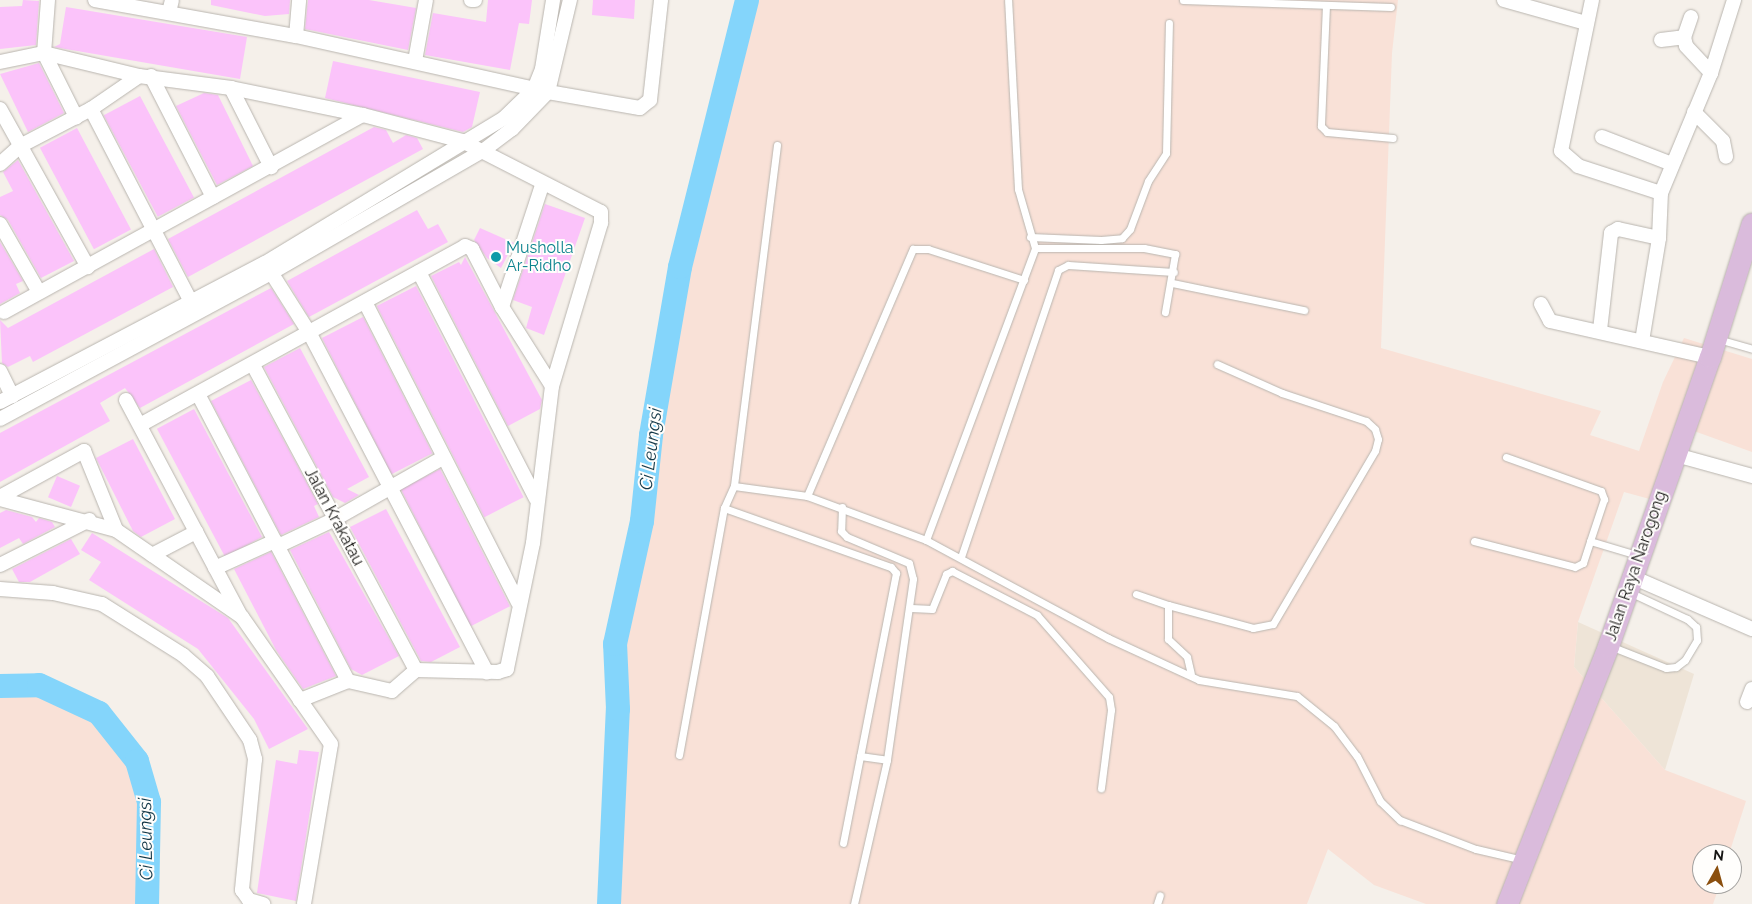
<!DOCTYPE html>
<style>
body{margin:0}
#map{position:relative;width:1752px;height:904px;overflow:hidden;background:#f5f0ea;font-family:Raleway,sans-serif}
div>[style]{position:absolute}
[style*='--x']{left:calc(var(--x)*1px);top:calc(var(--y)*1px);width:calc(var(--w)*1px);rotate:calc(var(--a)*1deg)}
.built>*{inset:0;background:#eee4d7}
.industrial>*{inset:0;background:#f9e1d7}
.river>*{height:24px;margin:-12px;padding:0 12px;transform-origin:12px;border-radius:12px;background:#84d5fb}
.building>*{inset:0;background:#fbc3fa;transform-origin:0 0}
.roads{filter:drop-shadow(0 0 1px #b9b5af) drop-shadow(0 0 1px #b9b5af)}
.service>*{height:7px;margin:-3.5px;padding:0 3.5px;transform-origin:3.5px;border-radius:3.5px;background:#fff}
.minor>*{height:14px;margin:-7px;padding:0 7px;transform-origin:7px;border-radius:7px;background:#fff}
.primary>*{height:21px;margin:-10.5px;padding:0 10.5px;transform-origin:10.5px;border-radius:10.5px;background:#dabbdc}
.dots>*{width:14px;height:14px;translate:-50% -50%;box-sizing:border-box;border:2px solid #fffefc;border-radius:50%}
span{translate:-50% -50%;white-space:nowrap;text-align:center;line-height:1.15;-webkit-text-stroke:4px #fffefc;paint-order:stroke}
.culture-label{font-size:16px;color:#0d838f}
.left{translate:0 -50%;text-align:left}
.street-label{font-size:16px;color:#171614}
.water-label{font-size:18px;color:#133848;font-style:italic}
.north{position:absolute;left:1692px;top:844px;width:50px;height:50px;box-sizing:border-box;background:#fffefc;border:1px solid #a2a19f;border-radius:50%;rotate:7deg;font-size:14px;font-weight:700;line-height:20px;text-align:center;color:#171614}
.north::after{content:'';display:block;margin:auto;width:18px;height:22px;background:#8b4f0e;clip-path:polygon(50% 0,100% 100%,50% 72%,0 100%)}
</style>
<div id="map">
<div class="built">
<div style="clip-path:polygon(1578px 622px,1694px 674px,1665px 770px,1574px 667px)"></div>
</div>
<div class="industrial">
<div style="clip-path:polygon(747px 0,1398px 0,1392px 53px,1381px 348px,1601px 411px,1590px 435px,1639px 451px,1663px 382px,1684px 338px,1752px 359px,1752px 452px,1694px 431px,1657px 501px,1624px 492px,1578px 622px,1574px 667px,1665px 770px,1746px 801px,1729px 854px,1702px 854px,1702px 884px,1720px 884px,1713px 904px,1426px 904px,1374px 885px,1328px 849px,1307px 904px,609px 904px,615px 644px,642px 521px,669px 331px)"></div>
<div style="clip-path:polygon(39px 685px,99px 713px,137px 761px,149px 802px,147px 904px,0 904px,0 688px)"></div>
</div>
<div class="river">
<div style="--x:0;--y:686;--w:39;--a:-1"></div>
<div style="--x:39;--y:685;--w:66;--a:25"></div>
<div style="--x:99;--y:713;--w:61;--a:51.6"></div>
<div style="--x:137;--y:761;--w:43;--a:73.7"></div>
<div style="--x:149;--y:802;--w:102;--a:91.1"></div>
<div style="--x:609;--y:904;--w:195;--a:-87.4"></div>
<div style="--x:618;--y:709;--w:65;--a:-92.6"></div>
<div style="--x:615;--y:644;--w:126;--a:-77.6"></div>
<div style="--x:642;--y:521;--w:86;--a:-84"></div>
<div style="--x:651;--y:435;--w:170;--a:-80.2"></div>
<div style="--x:680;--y:267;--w:275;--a:-75.9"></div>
</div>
<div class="building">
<div style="clip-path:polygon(23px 0,39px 1px,36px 45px,0 49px,0 7px,22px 6px)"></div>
<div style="clip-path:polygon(211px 0,290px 0,289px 14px,265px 16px,211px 5px)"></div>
<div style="clip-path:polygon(308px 0,369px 0,416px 8px,408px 50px,305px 29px)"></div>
<div style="clip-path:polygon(488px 0,532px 0,529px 24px,519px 23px,510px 70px,425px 55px,433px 13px,486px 22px)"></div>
<div style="clip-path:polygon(593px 0,635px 0,634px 19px,592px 15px)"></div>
<div style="clip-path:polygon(66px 7px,247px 37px,240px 79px,54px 47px,60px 44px)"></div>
<div style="clip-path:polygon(333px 61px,480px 92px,472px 127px,463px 132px,325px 98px)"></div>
<div style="clip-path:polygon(39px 63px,64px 113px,28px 132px,0 74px)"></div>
<div style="clip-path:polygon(204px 93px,218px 95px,253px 166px,217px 185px,176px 106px)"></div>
<div style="left:140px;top:96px;width:115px;height:41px;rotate:62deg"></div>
<div style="clip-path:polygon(374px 127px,386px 130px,393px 143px,406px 135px,417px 138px,423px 149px,188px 277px,168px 239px)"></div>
<div style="left:77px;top:128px;width:115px;height:42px;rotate:62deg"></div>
<div style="clip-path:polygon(18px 160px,74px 261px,41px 278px,8px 220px,0 215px,0 197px,13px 191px,3px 172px)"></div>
<div style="clip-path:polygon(545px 204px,585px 218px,544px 335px,526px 328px,532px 307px,513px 300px)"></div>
<div style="clip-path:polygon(417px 210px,428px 229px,438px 224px,448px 242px,309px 317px,287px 281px)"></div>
<div style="clip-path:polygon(480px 228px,514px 243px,501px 268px,487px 258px,474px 240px)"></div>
<div style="clip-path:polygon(0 242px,23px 281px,16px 284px,20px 293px,0 304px)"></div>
<div style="clip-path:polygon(154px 249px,173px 287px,33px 362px,30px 356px,8px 367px,2px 363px,0 320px,8px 328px)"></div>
<div style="clip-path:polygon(465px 257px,542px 400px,540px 409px,508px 426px,431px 276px,459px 262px,461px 265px)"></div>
<div style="left:416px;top:286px;width:237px;height:44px;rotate:63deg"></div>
<div style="clip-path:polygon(271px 288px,294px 324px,140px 408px,125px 388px,100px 403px,110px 421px,0 482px,0 433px)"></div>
<div style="left:363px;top:317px;width:153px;height:46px;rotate:63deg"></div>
<div style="clip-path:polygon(300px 348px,369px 477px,347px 489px,359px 495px,345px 503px,333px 497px,264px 367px)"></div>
<div style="clip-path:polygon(251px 380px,318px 504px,314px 506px,319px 517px,281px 535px,211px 401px)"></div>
<div style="left:194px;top:409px;width:145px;height:42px;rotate:62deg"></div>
<div style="clip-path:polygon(133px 439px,175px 519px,141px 537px,133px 531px,96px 458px)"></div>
<div style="left:440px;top:469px;width:154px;height:44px;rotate:63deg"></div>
<div style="left:57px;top:476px;width:25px;height:23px;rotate:23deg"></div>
<div style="clip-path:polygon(386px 509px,460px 647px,431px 662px,421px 661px,350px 527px)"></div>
<div style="clip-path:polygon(6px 510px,32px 517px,36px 522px,39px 518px,52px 522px,55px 527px,23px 544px,19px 538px,0 548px,0 513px)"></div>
<div style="clip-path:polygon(329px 532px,399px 656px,362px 675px,351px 669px,290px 550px)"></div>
<div style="clip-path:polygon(92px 533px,228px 618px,308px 729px,269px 749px,254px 719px,198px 649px,89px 580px,101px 562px,81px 550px)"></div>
<div style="clip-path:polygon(71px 539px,80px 554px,30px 582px,19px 582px,12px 569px)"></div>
<div style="clip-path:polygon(271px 552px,336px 676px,303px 689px,276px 650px,234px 569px)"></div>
<div style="clip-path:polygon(299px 750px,319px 752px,296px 901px,257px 893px,276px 760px,297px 764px)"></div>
</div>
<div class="roads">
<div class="service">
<div style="--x:1183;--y:0;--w:208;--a:1.9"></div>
<div style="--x:1326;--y:5;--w:121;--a:92.4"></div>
<div style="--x:1321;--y:126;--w:8;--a:45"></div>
<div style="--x:1327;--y:132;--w:66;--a:5.2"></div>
<div style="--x:777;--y:145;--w:344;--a:97.2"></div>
<div style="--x:734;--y:486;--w:74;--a:7.8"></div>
<div style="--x:807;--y:496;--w:127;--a:20.3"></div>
<div style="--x:926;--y:540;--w:207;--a:28.3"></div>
<div style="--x:1108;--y:638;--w:100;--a:24.8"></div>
<div style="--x:1199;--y:680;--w:99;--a:9.3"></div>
<div style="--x:1297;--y:696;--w:48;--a:39"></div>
<div style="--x:1334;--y:726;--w:38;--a:53"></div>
<div style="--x:1357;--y:756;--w:51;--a:62.9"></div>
<div style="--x:1380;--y:801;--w:28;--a:44"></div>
<div style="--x:1400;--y:820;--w:81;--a:20.9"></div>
<div style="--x:1476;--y:849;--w:48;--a:13.2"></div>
<div style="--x:1030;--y:237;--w:71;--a:2.4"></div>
<div style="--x:1101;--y:240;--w:21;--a:-5"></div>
<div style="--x:1122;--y:238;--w:12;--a:-48"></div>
<div style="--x:1130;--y:229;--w:51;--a:-69.4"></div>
<div style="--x:1148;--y:181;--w:33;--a:-57"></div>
<div style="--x:1166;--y:153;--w:130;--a:-88.7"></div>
<div style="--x:1035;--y:248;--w:109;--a:0"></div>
<div style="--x:1144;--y:248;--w:32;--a:11"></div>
<div style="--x:1175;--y:254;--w:59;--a:99.8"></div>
<div style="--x:1172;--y:283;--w:135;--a:11.6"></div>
<div style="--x:1718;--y:339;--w:35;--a:16"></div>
<div style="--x:1506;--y:457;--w:101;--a:19.7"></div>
<div style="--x:1601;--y:491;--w:9;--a:69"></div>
<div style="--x:1604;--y:499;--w:44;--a:108.4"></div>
<div style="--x:1590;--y:541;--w:49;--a:16.6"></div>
<div style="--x:807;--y:496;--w:269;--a:-66.8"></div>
<div style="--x:913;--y:249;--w:15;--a:0"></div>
<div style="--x:928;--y:249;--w:101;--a:17.9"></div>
<div style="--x:842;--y:507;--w:24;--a:92"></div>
<div style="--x:841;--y:531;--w:8;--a:45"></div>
<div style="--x:847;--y:537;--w:67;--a:22.8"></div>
<div style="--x:909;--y:563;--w:16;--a:76"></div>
<div style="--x:913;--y:579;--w:183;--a:98.2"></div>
<div style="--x:887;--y:760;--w:148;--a:102.9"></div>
<div style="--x:724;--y:508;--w:177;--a:19.5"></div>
<div style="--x:891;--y:567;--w:8;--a:50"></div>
<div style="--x:896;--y:573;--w:275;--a:101.1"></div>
<div style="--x:926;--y:540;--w:312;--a:-69.5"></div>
<div style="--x:1035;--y:248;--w:61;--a:-106.1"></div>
<div style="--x:1018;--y:189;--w:189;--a:-93"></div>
<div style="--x:1474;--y:541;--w:104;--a:14.4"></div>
<div style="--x:1575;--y:567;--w:9;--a:-27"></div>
<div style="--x:1583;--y:563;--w:23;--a:-72"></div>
<div style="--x:961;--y:557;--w:303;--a:-71.3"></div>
<div style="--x:1058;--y:270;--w:11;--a:-27"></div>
<div style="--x:1068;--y:265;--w:106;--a:3.8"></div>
<div style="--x:1136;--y:594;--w:34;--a:19"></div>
<div style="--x:1168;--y:605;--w:34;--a:90"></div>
<div style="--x:1168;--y:639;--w:26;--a:43"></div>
<div style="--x:1187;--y:657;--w:17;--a:77"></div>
<div style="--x:1168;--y:605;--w:88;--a:15.1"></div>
<div style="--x:1253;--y:628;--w:20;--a:-11"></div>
<div style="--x:1273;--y:624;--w:201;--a:-59.5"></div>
<div style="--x:1375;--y:451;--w:12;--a:-76"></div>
<div style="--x:1378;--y:439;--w:10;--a:-107"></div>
<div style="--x:1375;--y:429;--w:12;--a:-138"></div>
<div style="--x:1366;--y:421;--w:89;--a:-161.6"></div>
<div style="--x:1282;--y:393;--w:71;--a:-156"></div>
<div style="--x:911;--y:608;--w:21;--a:3"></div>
<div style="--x:932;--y:609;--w:38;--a:-68"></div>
<div style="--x:946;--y:574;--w:7;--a:-27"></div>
<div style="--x:952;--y:571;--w:96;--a:27.4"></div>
<div style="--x:1037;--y:615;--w:109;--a:48.7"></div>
<div style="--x:1109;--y:697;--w:13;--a:81"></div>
<div style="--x:1111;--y:710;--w:79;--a:97.3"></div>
<div style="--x:1610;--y:646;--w:60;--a:21.4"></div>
<div style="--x:1666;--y:668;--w:10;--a:-6"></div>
<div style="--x:1676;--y:667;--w:11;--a:-38"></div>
<div style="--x:1685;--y:660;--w:23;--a:-59"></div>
<div style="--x:1697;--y:640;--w:13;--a:-94"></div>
<div style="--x:1696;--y:627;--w:12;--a:-138"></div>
<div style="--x:1687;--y:619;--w:64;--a:-155"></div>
<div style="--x:679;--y:755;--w:251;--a:-79.7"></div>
<div style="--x:724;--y:508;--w:24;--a:-66"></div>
<div style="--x:860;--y:756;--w:27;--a:8"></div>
<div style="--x:1157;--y:904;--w:9;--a:-72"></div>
</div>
<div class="minor">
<div style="--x:48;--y:0;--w:53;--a:94.3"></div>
<div style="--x:44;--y:53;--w:72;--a:63.4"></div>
<div style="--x:95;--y:0;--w:204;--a:10.2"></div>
<div style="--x:296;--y:36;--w:258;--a:12.5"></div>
<div style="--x:548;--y:92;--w:93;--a:9.9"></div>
<div style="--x:640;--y:108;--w:13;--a:-39"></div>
<div style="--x:650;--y:100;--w:101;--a:-83.7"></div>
<div style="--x:471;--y:0;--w:4;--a:0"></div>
<div style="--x:1504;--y:0;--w:85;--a:15.7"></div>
<div style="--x:1592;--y:0;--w:154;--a:101.6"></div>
<div style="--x:1561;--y:151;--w:23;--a:41"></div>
<div style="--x:1578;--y:166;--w:87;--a:18"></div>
<div style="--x:169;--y:12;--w:12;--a:-76"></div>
<div style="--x:1691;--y:17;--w:21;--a:109"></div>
<div style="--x:1684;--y:37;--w:9;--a:77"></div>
<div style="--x:1686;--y:46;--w:37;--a:47"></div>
<div style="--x:296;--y:36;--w:36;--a:-85"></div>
<div style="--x:1661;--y:40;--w:23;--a:-7"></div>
<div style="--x:415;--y:61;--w:62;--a:-79.8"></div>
<div style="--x:0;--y:62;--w:45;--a:-11.6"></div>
<div style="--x:44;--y:53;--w:98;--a:13.6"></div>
<div style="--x:139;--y:76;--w:93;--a:7.4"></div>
<div style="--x:231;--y:88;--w:135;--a:11.6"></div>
<div style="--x:363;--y:115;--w:102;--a:14.7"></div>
<div style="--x:462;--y:141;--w:156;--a:27.1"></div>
<div style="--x:601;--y:212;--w:11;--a:90"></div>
<div style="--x:601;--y:223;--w:170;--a:106.7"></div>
<div style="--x:552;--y:386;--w:158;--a:96.9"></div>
<div style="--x:533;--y:543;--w:129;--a:101.7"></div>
<div style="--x:507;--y:669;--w:9;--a:162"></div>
<div style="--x:498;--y:672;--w:82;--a:-178.6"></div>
<div style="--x:416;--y:670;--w:32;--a:139"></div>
<div style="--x:392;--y:691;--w:45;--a:-167.2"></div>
<div style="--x:348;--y:681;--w:52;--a:158.4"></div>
<div style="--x:151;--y:76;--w:136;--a:62.9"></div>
<div style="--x:231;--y:88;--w:89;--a:63.1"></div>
<div style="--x:0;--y:109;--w:181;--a:60.9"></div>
<div style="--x:91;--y:109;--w:226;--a:62.6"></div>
<div style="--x:1694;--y:112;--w:41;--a:45"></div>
<div style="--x:1723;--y:141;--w:16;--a:79"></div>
<div style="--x:1602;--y:137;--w:75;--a:21.1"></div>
<div style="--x:0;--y:164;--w:27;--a:-42"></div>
<div style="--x:20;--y:146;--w:80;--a:-27.5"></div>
<div style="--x:91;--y:109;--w:58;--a:-34.5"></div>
<div style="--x:0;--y:224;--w:78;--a:60.2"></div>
<div style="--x:267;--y:266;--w:80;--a:57.7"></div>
<div style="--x:310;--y:334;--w:382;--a:62.4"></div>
<div style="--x:419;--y:272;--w:255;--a:62.7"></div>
<div style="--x:365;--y:302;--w:337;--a:63"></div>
<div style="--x:1541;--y:304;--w:19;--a:62"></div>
<div style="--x:1550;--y:321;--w:164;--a:12.7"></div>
<div style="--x:502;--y:307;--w:128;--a:-71.8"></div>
<div style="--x:4;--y:312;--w:409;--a:-28.8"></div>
<div style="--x:1600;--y:330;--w:98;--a:-83.5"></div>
<div style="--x:1611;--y:233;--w:8;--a:-30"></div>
<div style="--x:1618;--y:229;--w:42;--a:12.4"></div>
<div style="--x:1642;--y:341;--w:104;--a:-80.6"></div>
<div style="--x:1659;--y:238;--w:45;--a:-87.5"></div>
<div style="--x:1661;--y:193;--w:130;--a:-67.4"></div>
<div style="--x:1711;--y:73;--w:77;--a:-72.5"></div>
<div style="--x:253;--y:365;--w:346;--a:61.9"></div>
<div style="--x:0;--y:371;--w:28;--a:64"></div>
<div style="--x:198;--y:394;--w:324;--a:62.4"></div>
<div style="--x:126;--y:400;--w:242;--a:62"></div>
<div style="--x:0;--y:402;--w:299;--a:-27.7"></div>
<div style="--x:265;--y:263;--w:280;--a:-31.2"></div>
<div style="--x:504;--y:118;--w:42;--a:-44"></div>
<div style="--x:534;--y:89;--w:22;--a:-68"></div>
<div style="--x:542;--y:69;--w:70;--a:-80.9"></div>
<div style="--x:0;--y:419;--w:308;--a:-28.3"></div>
<div style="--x:271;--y:273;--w:246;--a:-30"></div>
<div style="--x:484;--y:150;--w:35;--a:-37"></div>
<div style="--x:512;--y:129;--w:52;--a:-45.8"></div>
<div style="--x:548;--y:92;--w:95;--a:-76.6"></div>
<div style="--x:140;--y:425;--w:371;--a:-28.8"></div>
<div style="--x:465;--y:246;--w:8;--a:23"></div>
<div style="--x:472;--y:249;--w:65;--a:62.7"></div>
<div style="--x:502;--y:307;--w:93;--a:57.7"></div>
<div style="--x:1676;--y:455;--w:79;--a:15.4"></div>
<div style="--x:0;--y:497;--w:96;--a:-28.7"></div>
<div style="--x:84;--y:451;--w:85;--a:67.9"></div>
<div style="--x:0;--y:499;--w:120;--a:15"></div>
<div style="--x:116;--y:530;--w:153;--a:34.6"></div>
<div style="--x:242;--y:617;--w:155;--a:55"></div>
<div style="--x:331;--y:744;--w:162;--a:99.6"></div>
<div style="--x:278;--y:546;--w:63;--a:-25.3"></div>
<div style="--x:335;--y:519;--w:125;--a:-29.6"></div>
<div style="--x:152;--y:555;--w:50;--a:-27.6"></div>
<div style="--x:0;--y:565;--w:100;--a:-26.8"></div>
<div style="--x:215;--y:568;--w:66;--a:-24.2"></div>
<div style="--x:1630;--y:576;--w:133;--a:23.5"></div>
<div style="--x:0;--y:589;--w:53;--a:4.3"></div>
<div style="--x:53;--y:593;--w:50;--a:12.7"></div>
<div style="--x:102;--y:604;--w:96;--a:32.2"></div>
<div style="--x:183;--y:655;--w:32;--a:41"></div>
<div style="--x:207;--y:676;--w:77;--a:56.1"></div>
<div style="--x:250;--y:740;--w:20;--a:75"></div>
<div style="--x:255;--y:759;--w:132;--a:95.7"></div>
<div style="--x:242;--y:890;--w:12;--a:55"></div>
<div style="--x:249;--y:900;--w:15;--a:16"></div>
<div style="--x:1747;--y:702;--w:14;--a:-69"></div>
</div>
<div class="primary">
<div style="--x:1507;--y:904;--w:277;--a:-68.6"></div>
<div style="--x:1608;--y:646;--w:306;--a:-70.6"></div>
<div style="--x:1710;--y:357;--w:140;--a:-72.6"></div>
</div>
</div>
<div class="dots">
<div style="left:496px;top:257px;background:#0f9aa8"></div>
</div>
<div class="culture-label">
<span class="left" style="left:506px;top:257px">Musholla<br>Ar-Ridho</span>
</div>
<div class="street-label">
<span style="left:334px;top:517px;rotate:62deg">Jalan Krakatau</span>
<span style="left:1636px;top:566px;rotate:-71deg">Jalan Raya Narogong</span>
</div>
<div class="water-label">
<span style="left:651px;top:449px;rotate:-83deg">Ci Leungsi</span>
<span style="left:146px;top:839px;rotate:-91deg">Ci Leungsi</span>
</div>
<div class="north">N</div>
</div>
